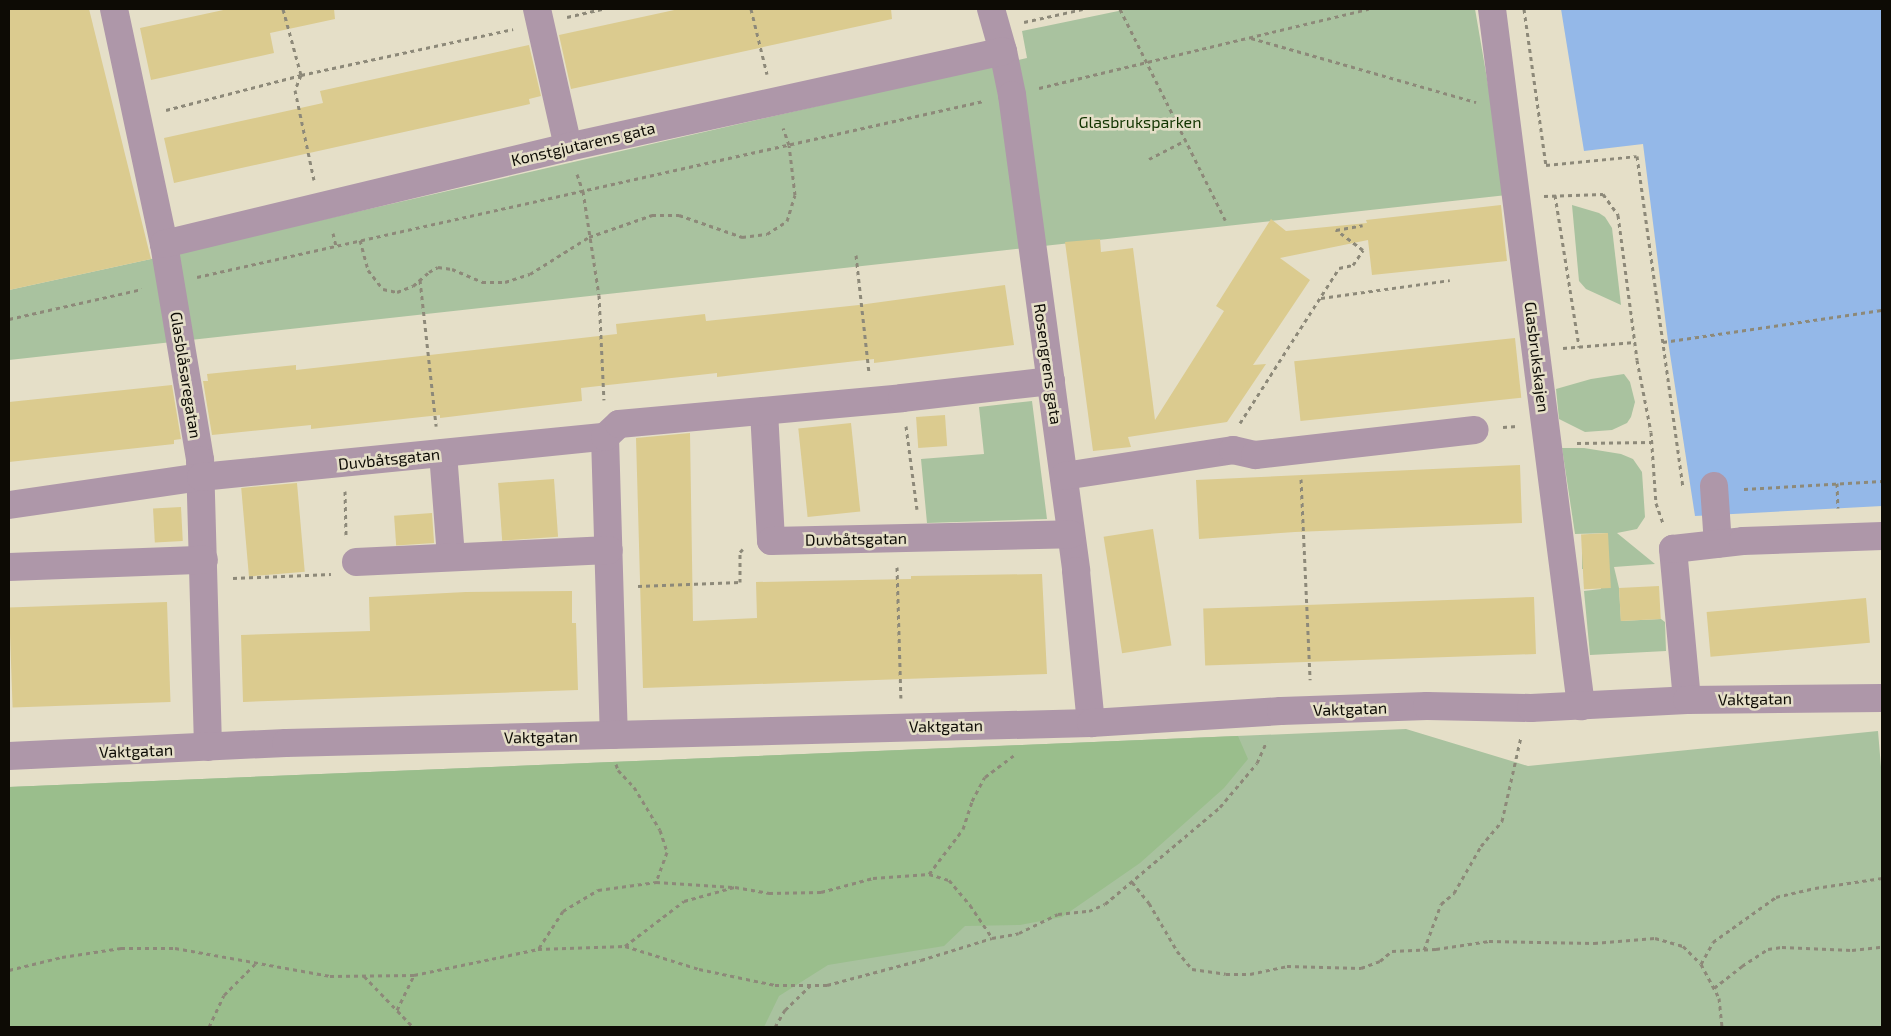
<!DOCTYPE html>
<meta charset="utf-8">
<style>
body{margin:0}
#map{position:relative;width:1891px;height:1036px;overflow:hidden;background:#e5dfc8;font-family:"Exo 2",sans-serif}
div>[style]{position:absolute}
[style*='--x']{left:calc(var(--x)*1px);top:calc(var(--y)*1px);width:calc(var(--w)*1px);rotate:calc(var(--a)*1deg)}
.green>*{inset:0;background:#a9c29f}
.forest>*{inset:0;background:#9abe8c}
.water>*{inset:0;background:#94b8e8}
.building>*{inset:0;background:#dbcb8f;transform-origin:0 0}
.path>*{height:3px;margin-top:-1.5px;transform-origin:0;background:repeating-linear-gradient(90deg,#8d8979 0 4px,transparent 0 8px)}
.minor>*{height:28px;margin:-14px;padding:0 14px;transform-origin:14px;border-radius:14px;background:#ae97a9}
span{translate:-50% -50%;white-space:nowrap;text-align:center;line-height:1.15;-webkit-text-stroke:5px #e5dfc8;paint-order:stroke}
.park-label{font-size:16px;color:#123400}
.street-label{font-size:16px;color:#0d0b05}
.frame{position:absolute;inset:0;border:10px solid #0d0b05;pointer-events:none}
</style>
<div id="map">
<div class="green">
<div style="clip-path:polygon(1128px 9px,1475px 9px,1507px 195px,9px 360px,9px 290px,151px 259px,1027px 58px,1022px 31px)"></div>
<div style="clip-path:polygon(1572px 205px,1599px 213px,1605px 217px,1612px 228px,1621px 305px,1586px 289px,1579px 281px)"></div>
<div style="clip-path:polygon(1624px 374px,1630px 382px,1635px 402px,1631px 417px,1627px 423px,1612px 430px,1585px 432px,1559px 419px,1556px 389px,1591px 379px)"></div>
<div style="clip-path:polygon(1032px 401px,1047px 519px,927px 523px,921px 459px,984px 454px,979px 407px)"></div>
<div style="clip-path:polygon(1562px 448px,1584px 448px,1621px 454px,1633px 459px,1642px 472px,1645px 517px,1637px 529px,1617px 533px,1655px 564px,1614px 567px,1619px 588px,1621px 621px,1661px 619px,1665px 622px,1666px 651px,1590px 655px,1584px 591px,1601px 589px,1599px 568px,1582px 569px,1582px 549px,1608px 548px,1607px 533px,1575px 534px)"></div>
<div style="clip-path:polygon(1406px 729px,1528px 766px,1878px 731px,1882px 779px,1882px 1027px,9px 1027px,9px 787px)"></div>
</div>
<div class="forest">
<div style="clip-path:polygon(1238px 736px,1248px 759px,1224px 788px,1140px 863px,1062px 917px,1020px 925px,965px 926px,944px 946px,828px 965px,779px 996px,764px 1027px,9px 1027px,9px 787px)"></div>
</div>
<div class="water">
<div style="clip-path:polygon(1561px 9px,1882px 9px,1882px 506px,1695px 516px,1668px 341px,1643px 144px,1584px 151px)"></div>
</div>
<div class="building">
<div style="clip-path:polygon(9px 9px,89px 9px,151px 259px,9px 290px)"></div>
<div style="clip-path:polygon(228px 9px,334px 9px,335px 19px,270px 33px,274px 53px,151px 80px,140px 28px)"></div>
<div style="clip-path:polygon(679px 9px,891px 9px,892px 19px,571px 89px,559px 35px)"></div>
<div style="clip-path:polygon(529px 45px,541px 96px,529px 99px,530px 104px,174px 183px,164px 138px,323px 103px,320px 91px)"></div>
<div style="clip-path:polygon(1501px 205px,1507px 261px,1372px 275px,1368px 240px,1280px 258px,1310px 280px,1253px 365px,1266px 364px,1227px 422px,1128px 437px,1131px 447px,1093px 451px,1065px 242px,1100px 239px,1101px 252px,1133px 248px,1155px 420px,1224px 311px,1216px 306px,1271px 219px,1286px 231px,1367px 223px,1366px 220px)"></div>
<div style="clip-path:polygon(1005px 285px,1014px 345px,874px 363px,874px 359px,717px 377px,717px 373px,581px 388px,582px 401px,440px 418px,440px 415px,311px 429px,311px 425px,212px 435px,203px 381px,208px 381px,207px 374px,296px 365px,296px 370px,617px 334px,616px 324px,705px 314px,706px 321px,859px 305px)"></div>
<div style="left:1515px;top:338px;width:60px;height:222px;rotate:84deg"></div>
<div style="clip-path:polygon(172px 385px,181px 439px,174px 440px,174px 444px,9px 462px,9px 402px)"></div>
<div style="left:945px;top:415px;width:31px;height:29px;rotate:86deg"></div>
<div style="left:851px;top:423px;width:89px;height:53px;rotate:84deg"></div>
<div style="clip-path:polygon(690px 433px,693px 621px,757px 618px,756px 582px,911px 579px,911px 576px,1042px 574px,1047px 674px,643px 688px,636px 438px)"></div>
<div style="clip-path:polygon(1520px 465px,1522px 523px,1295px 532px,1199px 539px,1196px 480px)"></div>
<div style="left:554px;top:479px;width:58px;height:56px;rotate:86deg"></div>
<div style="left:297px;top:483px;width:89px;height:56px;rotate:85deg"></div>
<div style="left:181px;top:507px;width:34px;height:28px;rotate:87deg"></div>
<div style="left:432px;top:513px;width:30px;height:38px;rotate:86deg"></div>
<div style="left:1153px;top:529px;width:118px;height:50px;rotate:81deg"></div>
<div style="left:1608px;top:533px;width:55px;height:27px;rotate:87deg"></div>
<div style="left:1659px;top:586px;width:33px;height:40px;rotate:87deg"></div>
<div style="clip-path:polygon(572px 591px,572px 623px,576px 623px,578px 690px,243px 702px,241px 635px,370px 631px,369px 597px,466px 592px)"></div>
<div style="left:1534px;top:597px;width:57px;height:331px;rotate:88deg"></div>
<div style="left:1866px;top:598px;width:45px;height:160px;rotate:85deg"></div>
<div style="left:167px;top:602px;width:100px;height:158px;rotate:88deg"></div>
</div>
<div class="path">
<div style="--x:283;--y:9;--w:68;--a:74.7"></div>
<div style="--x:301;--y:75;--w:16;--a:112"></div>
<div style="--x:295;--y:90;--w:92;--a:78.1"></div>
<div style="--x:751;--y:9;--w:67;--a:76.2"></div>
<div style="--x:1120;--y:9;--w:236;--a:63.5"></div>
<div style="--x:1524;--y:9;--w:158;--a:82"></div>
<div style="--x:1546;--y:165;--w:91;--a:-5.6"></div>
<div style="--x:1637;--y:156;--w:334;--a:82.1"></div>
<div style="--x:567;--y:17;--w:37;--a:-13"></div>
<div style="--x:1024;--y:22;--w:60;--a:-12.4"></div>
<div style="--x:1251;--y:38;--w:234;--a:15.9"></div>
<div style="--x:1039;--y:88;--w:339;--a:-13.5"></div>
<div style="--x:166;--y:110;--w:139;--a:-14.5"></div>
<div style="--x:301;--y:75;--w:217;--a:-12.2"></div>
<div style="--x:1149;--y:159;--w:42;--a:-27.2"></div>
<div style="--x:577;--y:174;--w:18;--a:71"></div>
<div style="--x:583;--y:191;--w:105;--a:81.3"></div>
<div style="--x:599;--y:295;--w:105;--a:87.3"></div>
<div style="--x:1555;--y:195;--w:154;--a:81"></div>
<div style="--x:1544;--y:196;--w:59;--a:-1.9"></div>
<div style="--x:1603;--y:194;--w:26;--a:54"></div>
<div style="--x:1618;--y:215;--w:146;--a:82.5"></div>
<div style="--x:1637;--y:360;--w:73;--a:79"></div>
<div style="--x:1651;--y:432;--w:71;--a:86"></div>
<div style="--x:1656;--y:503;--w:21;--a:71"></div>
<div style="--x:333;--y:233;--w:13;--a:77"></div>
<div style="--x:360;--y:240;--w:31;--a:75"></div>
<div style="--x:368;--y:270;--w:24;--a:52"></div>
<div style="--x:383;--y:289;--w:14;--a:12"></div>
<div style="--x:397;--y:292;--w:17;--a:-21"></div>
<div style="--x:413;--y:286;--w:21;--a:-41"></div>
<div style="--x:429;--y:272;--w:10;--a:-29"></div>
<div style="--x:438;--y:267;--w:14;--a:8"></div>
<div style="--x:452;--y:269;--w:33;--a:23"></div>
<div style="--x:482;--y:282;--w:23;--a:0"></div>
<div style="--x:505;--y:282;--w:26;--a:-18"></div>
<div style="--x:530;--y:274;--w:70;--a:-32.1"></div>
<div style="--x:589;--y:237;--w:67;--a:-19.2"></div>
<div style="--x:652;--y:215;--w:27;--a:0"></div>
<div style="--x:679;--y:215;--w:67;--a:19.2"></div>
<div style="--x:742;--y:237;--w:25;--a:-7"></div>
<div style="--x:767;--y:234;--w:24;--a:-33"></div>
<div style="--x:787;--y:221;--w:27;--a:-73"></div>
<div style="--x:795;--y:195;--w:50;--a:-96.8"></div>
<div style="--x:789;--y:145;--w:18;--a:-109"></div>
<div style="--x:856;--y:255;--w:119;--a:83.7"></div>
<div style="--x:197;--y:277;--w:806;--a:-12.61"></div>
<div style="--x:420;--y:280;--w:147;--a:83.7"></div>
<div style="--x:1321;--y:298;--w:130;--a:-7.9"></div>
<div style="--x:9;--y:319;--w:136;--a:-12.7"></div>
<div style="--x:1663;--y:342;--w:221;--a:-8.3"></div>
<div style="--x:1563;--y:348;--w:72;--a:-4.8"></div>
<div style="--x:1240;--y:423;--w:184;--a:-57.4"></div>
<div style="--x:1339;--y:268;--w:14;--a:-12"></div>
<div style="--x:1353;--y:265;--w:18;--a:-56"></div>
<div style="--x:1363;--y:250;--w:34;--a:-143"></div>
<div style="--x:1336;--y:230;--w:27;--a:-10"></div>
<div style="--x:906;--y:426;--w:84;--a:82.5"></div>
<div style="--x:1503;--y:427;--w:14;--a:-4"></div>
<div style="--x:1577;--y:443;--w:75;--a:-0.8"></div>
<div style="--x:1301;--y:479;--w:201;--a:87.4"></div>
<div style="--x:1837;--y:483;--w:25;--a:88"></div>
<div style="--x:1744;--y:489;--w:138;--a:-3.3"></div>
<div style="--x:345;--y:491;--w:44;--a:88.7"></div>
<div style="--x:897;--y:567;--w:131;--a:88.3"></div>
<div style="--x:233;--y:578;--w:98;--a:-2.3"></div>
<div style="--x:638;--y:586;--w:102;--a:-2.2"></div>
<div style="--x:740;--y:582;--w:30;--a:-90"></div>
<div style="--x:740;--y:552;--w:4;--a:-45"></div>
<div style="--x:616;--y:764;--w:6;--a:72"></div>
<div style="--x:618;--y:770;--w:23;--a:47"></div>
<div style="--x:634;--y:787;--w:50;--a:58.8"></div>
<div style="--x:660;--y:830;--w:23;--a:72"></div>
<div style="--x:667;--y:852;--w:32;--a:110"></div>
<div style="--x:929;--y:874;--w:56;--a:-52.9"></div>
<div style="--x:963;--y:829;--w:29;--a:-72"></div>
<div style="--x:972;--y:801;--w:27;--a:-62"></div>
<div style="--x:985;--y:777;--w:36;--a:-37"></div>
<div style="--x:1132;--y:882;--w:27;--a:51"></div>
<div style="--x:1149;--y:903;--w:56;--a:59.7"></div>
<div style="--x:1177;--y:951;--w:23;--a:50"></div>
<div style="--x:1192;--y:969;--w:34;--a:8"></div>
<div style="--x:1226;--y:974;--w:24;--a:0"></div>
<div style="--x:1250;--y:974;--w:38;--a:-12"></div>
<div style="--x:1287;--y:966;--w:74;--a:1.5"></div>
<div style="--x:1361;--y:968;--w:20;--a:-20"></div>
<div style="--x:1380;--y:961;--w:16;--a:-40"></div>
<div style="--x:1392;--y:951;--w:44;--a:-2.6"></div>
<div style="--x:1436;--y:949;--w:54;--a:-8.6"></div>
<div style="--x:1489;--y:941;--w:105;--a:1.1"></div>
<div style="--x:1594;--y:943;--w:61;--a:-4.7"></div>
<div style="--x:1655;--y:938;--w:29;--a:16"></div>
<div style="--x:1683;--y:946;--w:25;--a:45"></div>
<div style="--x:1701;--y:964;--w:38;--a:62"></div>
<div style="--x:1719;--y:998;--w:29;--a:84"></div>
<div style="--x:625;--y:946;--w:74;--a:-37.3"></div>
<div style="--x:684;--y:901;--w:53;--a:-15.4"></div>
<div style="--x:735;--y:887;--w:35;--a:10"></div>
<div style="--x:769;--y:893;--w:52;--a:-1.1"></div>
<div style="--x:821;--y:892;--w:54;--a:-15.1"></div>
<div style="--x:873;--y:878;--w:56;--a:-4.1"></div>
<div style="--x:929;--y:874;--w:21;--a:17"></div>
<div style="--x:949;--y:880;--w:33;--a:50"></div>
<div style="--x:970;--y:905;--w:40;--a:56"></div>
<div style="--x:539;--y:948;--w:44;--a:-57"></div>
<div style="--x:563;--y:911;--w:41;--a:-31"></div>
<div style="--x:598;--y:890;--w:59;--a:-7.9"></div>
<div style="--x:656;--y:882;--w:77;--a:3.7"></div>
<div style="--x:1424;--y:950;--w:49;--a:-69.7"></div>
<div style="--x:1441;--y:904;--w:17;--a:-40"></div>
<div style="--x:1454;--y:893;--w:54;--a:-60.1"></div>
<div style="--x:1481;--y:846;--w:33;--a:-50"></div>
<div style="--x:1502;--y:821;--w:86;--a:-77.3"></div>
<div style="--x:1701;--y:964;--w:25;--a:-61"></div>
<div style="--x:1713;--y:942;--w:77;--a:-35.5"></div>
<div style="--x:1776;--y:897;--w:40;--a:-13"></div>
<div style="--x:1815;--y:888;--w:68;--a:-8.5"></div>
<div style="--x:9;--y:970;--w:55;--a:-13.8"></div>
<div style="--x:62;--y:957;--w:60;--a:-8.7"></div>
<div style="--x:121;--y:948;--w:54;--a:0"></div>
<div style="--x:175;--y:948;--w:158;--a:10.2"></div>
<div style="--x:330;--y:976;--w:84;--a:-0.7"></div>
<div style="--x:414;--y:975;--w:127;--a:-11.8"></div>
<div style="--x:538;--y:949;--w:87;--a:-2"></div>
<div style="--x:625;--y:946;--w:77;--a:17.3"></div>
<div style="--x:699;--y:969;--w:78;--a:11.9"></div>
<div style="--x:775;--y:985;--w:52;--a:0"></div>
<div style="--x:827;--y:985;--w:97;--a:-14.9"></div>
<div style="--x:921;--y:960;--w:74;--a:-17.2"></div>
<div style="--x:992;--y:938;--w:27;--a:-10"></div>
<div style="--x:1019;--y:933;--w:43;--a:-26"></div>
<div style="--x:1058;--y:914;--w:31;--a:-6"></div>
<div style="--x:1089;--y:911;--w:17;--a:-24"></div>
<div style="--x:1105;--y:904;--w:150;--a:-40.1"></div>
<div style="--x:1220;--y:807;--w:57;--a:-49.9"></div>
<div style="--x:1257;--y:763;--w:24;--a:-66"></div>
<div style="--x:364;--y:976;--w:71;--a:46.1"></div>
<div style="--x:1714;--y:988;--w:36;--a:-38"></div>
<div style="--x:1742;--y:966;--w:31;--a:-33"></div>
<div style="--x:1768;--y:949;--w:14;--a:-8"></div>
<div style="--x:1782;--y:947;--w:70;--a:2.5"></div>
<div style="--x:1852;--y:950;--w:30;--a:-6"></div>
<div style="--x:397;--y:1010;--w:39;--a:-64"></div>
<div style="--x:209;--y:1027;--w:35;--a:-65"></div>
<div style="--x:224;--y:995;--w:47;--a:-45"></div>
<div style="--x:775;--y:1027;--w:20;--a:-60"></div>
<div style="--x:785;--y:1010;--w:35;--a:-44"></div>
</div>
<div class="minor">
<div style="--x:114;--y:9;--w:240;--a:78"></div>
<div style="--x:164;--y:244;--w:219;--a:80.5"></div>
<div style="--x:200;--y:460;--w:287;--a:88.4"></div>
<div style="--x:537;--y:9;--w:141;--a:77.3"></div>
<div style="--x:991;--y:9;--w:44;--a:74.1"></div>
<div style="--x:1003;--y:51;--w:45;--a:78.4"></div>
<div style="--x:1012;--y:95;--w:480;--a:82.3"></div>
<div style="--x:1076;--y:571;--w:153;--a:84.4"></div>
<div style="--x:1492;--y:9;--w:703;--a:82.72"></div>
<div style="--x:164;--y:244;--w:415;--a:-13.5"></div>
<div style="--x:568;--y:147;--w:445;--a:-12.4"></div>
<div style="--x:764;--y:411;--w:130;--a:86.9"></div>
<div style="--x:771;--y:541;--w:300;--a:-1.3"></div>
<div style="--x:605;--y:437;--w:298;--a:88.3"></div>
<div style="--x:443;--y:453;--w:104;--a:85.6"></div>
<div style="--x:1064;--y:476;--w:171;--a:-8.7"></div>
<div style="--x:1233;--y:450;--w:23;--a:13"></div>
<div style="--x:1255;--y:455;--w:221;--a:-6.5"></div>
<div style="--x:1714;--y:486;--w:58;--a:86.1"></div>
<div style="--x:9;--y:505;--w:194;--a:-8.3"></div>
<div style="--x:201;--y:477;--w:406;--a:-5.7"></div>
<div style="--x:605;--y:437;--w:19;--a:-43"></div>
<div style="--x:619;--y:424;--w:284;--a:-5.2"></div>
<div style="--x:902;--y:398;--w:150;--a:-6.5"></div>
<div style="--x:356;--y:562;--w:253;--a:-2.7"></div>
<div style="--x:9;--y:567;--w:195;--a:-2.1"></div>
<div style="--x:1687;--y:700;--w:152;--a:-95.3"></div>
<div style="--x:1673;--y:549;--w:70;--a:-6.5"></div>
<div style="--x:1743;--y:541;--w:139;--a:-2.1"></div>
<div style="--x:9;--y:756;--w:277;--a:-2.7"></div>
<div style="--x:286;--y:743;--w:805;--a:-1.42"></div>
<div style="--x:1091;--y:723;--w:190;--a:-3.6"></div>
<div style="--x:1281;--y:711;--w:146;--a:-2"></div>
<div style="--x:1427;--y:706;--w:104;--a:1.1"></div>
<div style="--x:1531;--y:708;--w:156;--a:-2.9"></div>
<div style="--x:1687;--y:700;--w:195;--a:-0.6"></div>
</div>
<div class="park-label">
<span style="left:1140px;top:122px">Glasbruksparken</span>
</div>
<div class="street-label">
<span style="left:583px;top:144px;rotate:-13deg">Konstgjutarens gata</span>
<span style="left:1537px;top:357px;rotate:83deg">Glasbrukskajen</span>
<span style="left:1048px;top:364px;rotate:82deg">Rosengrens gata</span>
<span style="left:186px;top:375px;rotate:81deg">Glasblåsaregatan</span>
<span style="left:389px;top:459px;rotate:-6deg">Duvbåtsgatan</span>
<span style="left:856px;top:539px;rotate:-1deg">Duvbåtsgatan</span>
<span style="left:1755px;top:699px;rotate:-1deg">Vaktgatan</span>
<span style="left:1350px;top:709px;rotate:-2deg">Vaktgatan</span>
<span style="left:946px;top:726px;rotate:-1deg">Vaktgatan</span>
<span style="left:541px;top:737px;rotate:-1deg">Vaktgatan</span>
<span style="left:136px;top:751px;rotate:-2deg">Vaktgatan</span>
</div>
<div class="frame"></div>
</div>
